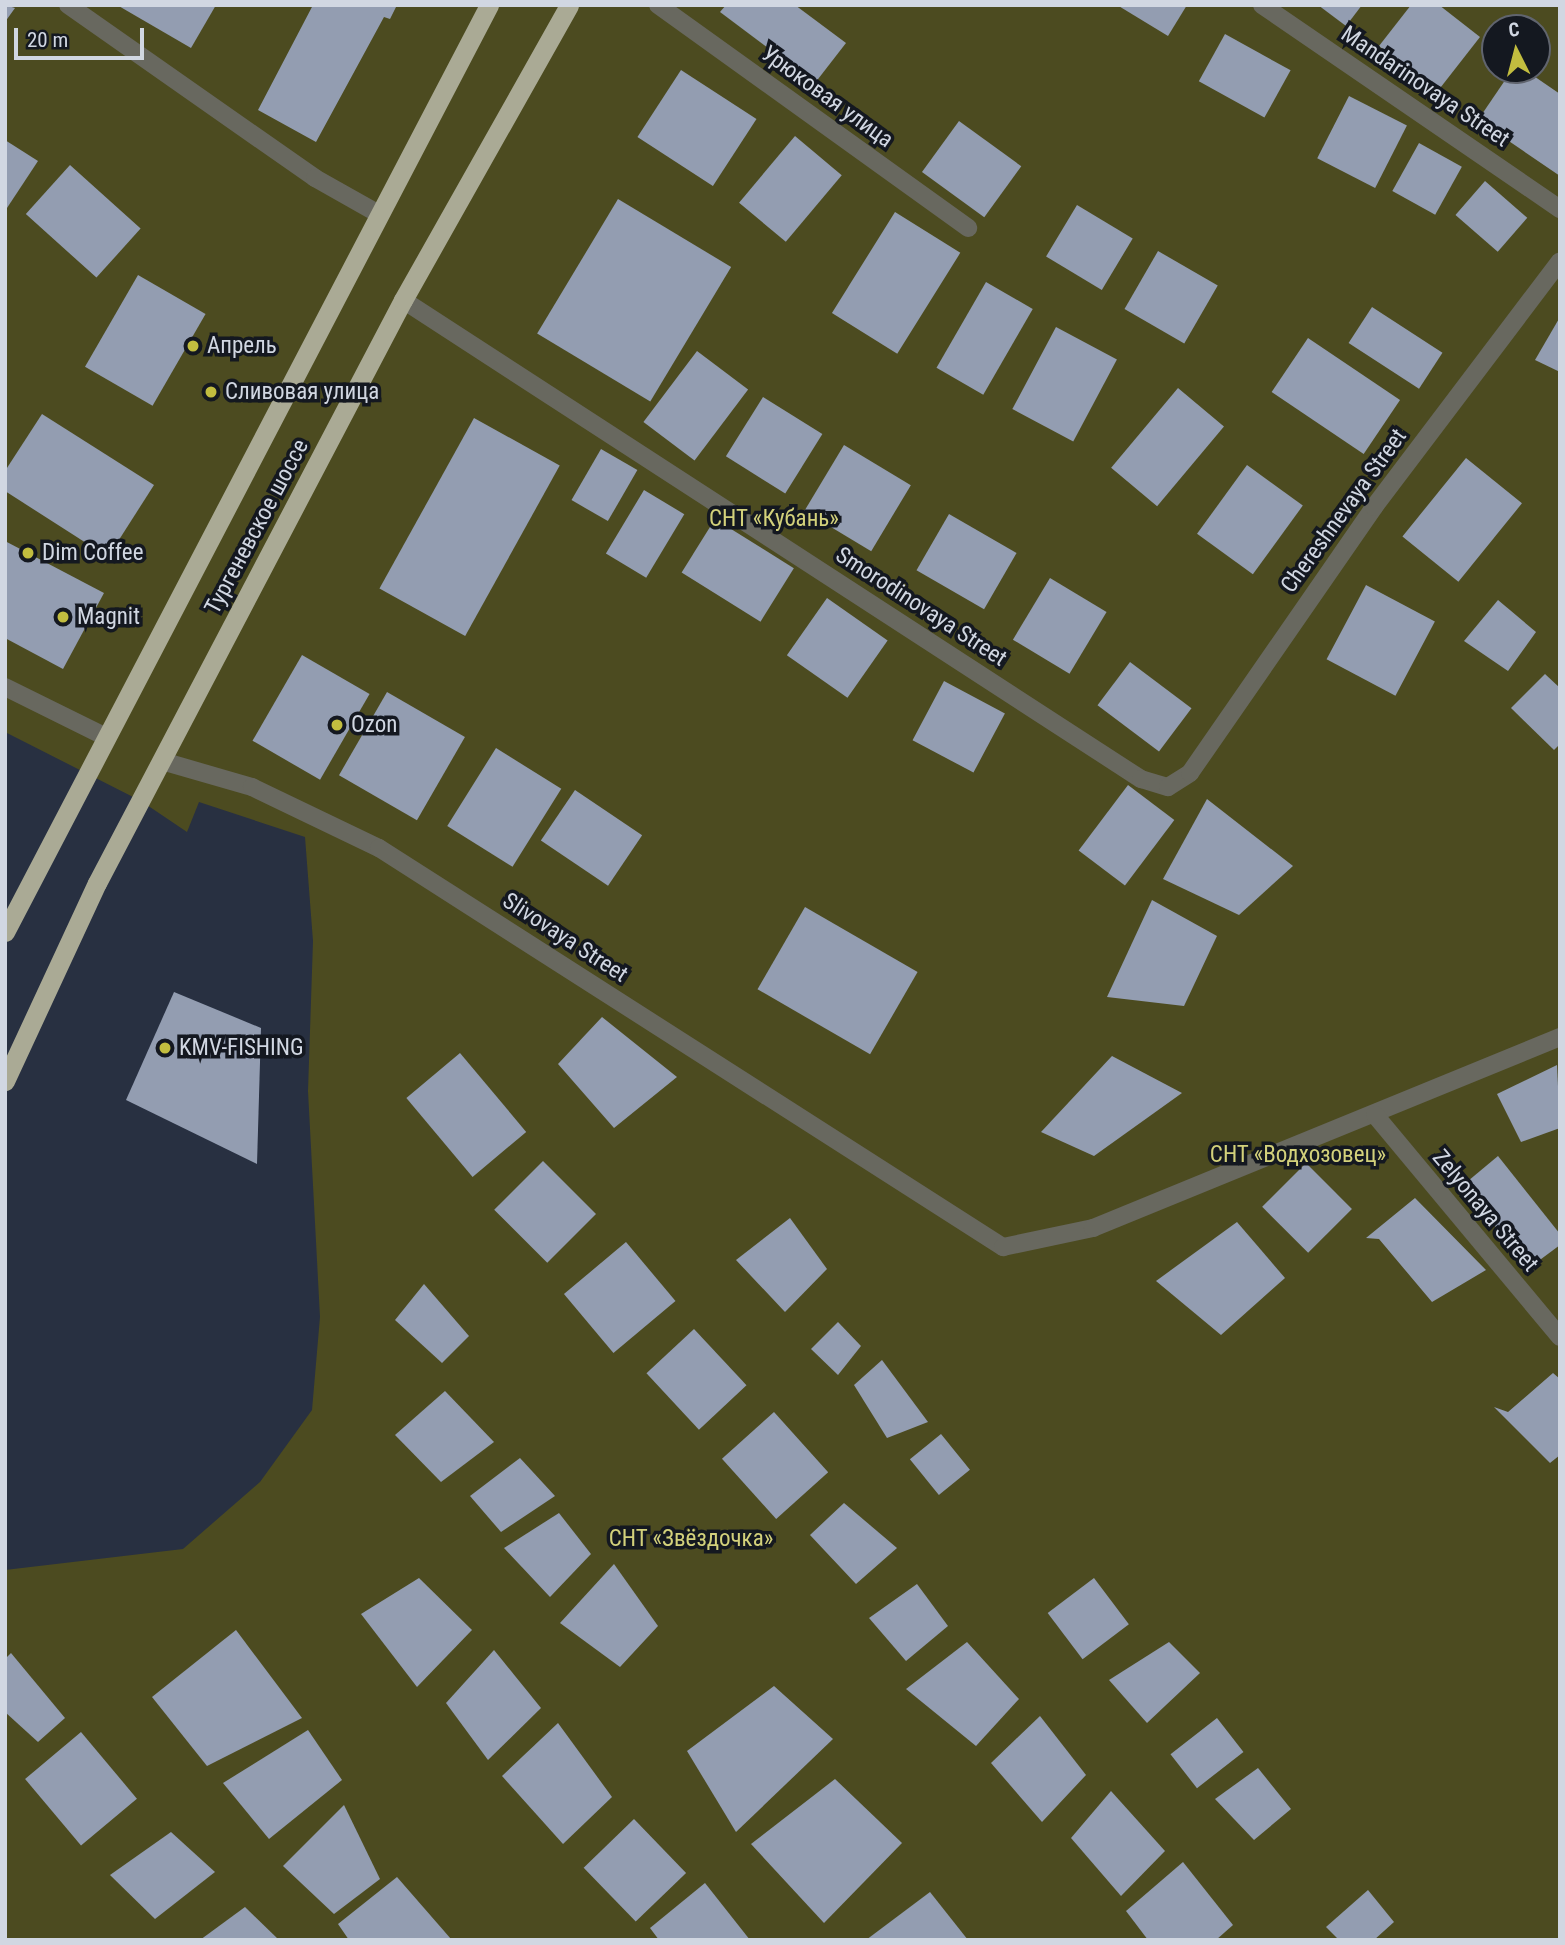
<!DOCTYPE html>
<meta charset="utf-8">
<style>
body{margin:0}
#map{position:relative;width:1565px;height:1945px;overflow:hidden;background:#283041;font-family:"Roboto Condensed",sans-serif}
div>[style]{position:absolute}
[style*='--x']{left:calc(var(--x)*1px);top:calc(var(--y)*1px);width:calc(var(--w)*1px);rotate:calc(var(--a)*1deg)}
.green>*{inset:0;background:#4c4b20}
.building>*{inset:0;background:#939db1;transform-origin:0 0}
.minor>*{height:18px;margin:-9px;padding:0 9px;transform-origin:9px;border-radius:9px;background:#68685f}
.trunk>*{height:19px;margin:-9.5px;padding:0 9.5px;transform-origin:9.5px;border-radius:9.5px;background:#aaaa95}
.dots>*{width:19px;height:19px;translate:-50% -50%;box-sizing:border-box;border:4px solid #141820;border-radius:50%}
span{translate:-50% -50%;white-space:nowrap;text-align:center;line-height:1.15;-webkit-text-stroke:7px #141820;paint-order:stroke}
.street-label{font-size:23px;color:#d1d7e2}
.poi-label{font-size:23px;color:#d1d7e2}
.left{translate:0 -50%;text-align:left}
.park-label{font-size:23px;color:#d3d17b}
.frame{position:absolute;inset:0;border:7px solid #d1d7e2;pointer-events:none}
.north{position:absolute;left:1481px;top:14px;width:70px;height:70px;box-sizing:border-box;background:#141820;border:2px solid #60646e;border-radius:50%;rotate:354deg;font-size:19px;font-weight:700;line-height:28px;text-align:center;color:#d1d7e2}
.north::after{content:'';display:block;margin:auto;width:24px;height:32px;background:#c2bd3f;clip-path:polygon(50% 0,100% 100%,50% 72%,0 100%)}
.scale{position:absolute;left:14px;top:28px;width:130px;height:32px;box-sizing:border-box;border:4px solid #d1d7e2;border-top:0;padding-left:9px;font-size:21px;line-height:24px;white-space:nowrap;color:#d1d7e2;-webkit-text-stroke:5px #141820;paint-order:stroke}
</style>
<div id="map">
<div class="green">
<div style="clip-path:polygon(evenodd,5px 5px,1560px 5px,1560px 1940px,5px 1940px,5px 1570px,183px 1549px,260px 1482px,312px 1410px,320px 1317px,308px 1091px,313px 941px,305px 837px,199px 802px,187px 832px,141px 801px,5px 732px,5px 5px,1495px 28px,1537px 28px,1537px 70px,1495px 70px,1495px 28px)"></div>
</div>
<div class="building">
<div style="clip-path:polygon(5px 5px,15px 8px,5px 22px)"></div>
<div style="clip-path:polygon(117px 5px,216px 5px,191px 48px)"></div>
<div style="clip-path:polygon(313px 5px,397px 5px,390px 19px,384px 17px,316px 142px,258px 110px)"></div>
<div style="clip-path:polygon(726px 5px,795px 5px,846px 43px,815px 83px,720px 12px)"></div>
<div style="clip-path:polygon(1117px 5px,1187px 5px,1168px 36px)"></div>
<div style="clip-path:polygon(1318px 5px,1362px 5px,1346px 26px)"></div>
<div style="clip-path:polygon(1411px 5px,1439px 5px,1480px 37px,1437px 92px,1379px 46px)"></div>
<div style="left:1225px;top:34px;width:75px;height:54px;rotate:29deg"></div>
<div style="left:681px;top:70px;width:90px;height:80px;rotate:33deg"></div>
<div style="clip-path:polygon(1512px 70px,1525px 70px,1560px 94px,1560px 176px,1478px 120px)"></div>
<div style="left:1349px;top:96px;width:65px;height:70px;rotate:27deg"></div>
<div style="left:959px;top:121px;width:77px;height:63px;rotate:36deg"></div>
<div style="left:795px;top:136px;width:61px;height:87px;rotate:40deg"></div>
<div style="clip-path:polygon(5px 140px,38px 161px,5px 211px)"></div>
<div style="left:1419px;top:143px;width:49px;height:55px;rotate:29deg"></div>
<div style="left:70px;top:165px;width:95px;height:66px;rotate:42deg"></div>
<div style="left:1485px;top:181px;width:56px;height:45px;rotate:41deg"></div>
<div style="left:618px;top:199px;width:132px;height:157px;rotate:31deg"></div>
<div style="left:1077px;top:205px;width:65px;height:60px;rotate:31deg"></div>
<div style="left:895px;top:212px;width:77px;height:119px;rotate:32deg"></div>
<div style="left:1158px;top:251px;width:69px;height:67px;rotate:30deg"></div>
<div style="left:138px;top:275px;width:78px;height:106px;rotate:30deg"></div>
<div style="left:986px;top:282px;width:54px;height:99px;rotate:30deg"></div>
<div style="left:1372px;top:307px;width:84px;height:43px;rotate:33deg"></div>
<div style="clip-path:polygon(1560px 317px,1560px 372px,1535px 360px)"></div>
<div style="left:1056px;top:327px;width:69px;height:93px;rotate:28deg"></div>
<div style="left:1308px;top:338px;width:111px;height:65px;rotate:34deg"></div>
<div style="left:697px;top:351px;width:64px;height:89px;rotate:37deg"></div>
<div style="left:1178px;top:388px;width:60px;height:104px;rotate:40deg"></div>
<div style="left:763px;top:397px;width:70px;height:70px;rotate:32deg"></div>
<div style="clip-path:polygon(42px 414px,154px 485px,108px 557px,5px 491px,5px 471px)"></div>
<div style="left:474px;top:418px;width:98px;height:195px;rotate:29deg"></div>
<div style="left:844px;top:445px;width:78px;height:77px;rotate:31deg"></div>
<div style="left:601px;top:449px;width:42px;height:59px;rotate:30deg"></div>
<div style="left:1466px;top:458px;width:72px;height:101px;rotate:39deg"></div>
<div style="left:1247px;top:465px;width:69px;height:85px;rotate:36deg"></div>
<div style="left:644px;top:490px;width:47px;height:74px;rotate:31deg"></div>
<div style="left:949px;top:514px;width:78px;height:65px;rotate:30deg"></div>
<div style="left:715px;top:519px;width:93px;height:63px;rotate:32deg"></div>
<div style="clip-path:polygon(5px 541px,104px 593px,63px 669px,5px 638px)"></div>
<div style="left:1050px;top:578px;width:66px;height:72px;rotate:31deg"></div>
<div style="left:1366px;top:585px;width:78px;height:84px;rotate:28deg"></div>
<div style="left:827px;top:598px;width:74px;height:70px;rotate:35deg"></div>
<div style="clip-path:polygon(1498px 600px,1536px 632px,1508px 671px,1464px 641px)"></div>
<div style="left:302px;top:655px;width:78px;height:99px;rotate:30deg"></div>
<div style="left:1130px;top:662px;width:77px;height:54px;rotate:37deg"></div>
<div style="clip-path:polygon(1545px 674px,1560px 688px,1560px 744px,1554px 750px,1511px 708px)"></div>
<div style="left:944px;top:681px;width:69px;height:67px;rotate:28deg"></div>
<div style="left:387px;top:692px;width:90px;height:96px;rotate:30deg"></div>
<div style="left:496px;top:748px;width:77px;height:92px;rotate:32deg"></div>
<div style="left:1128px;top:785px;width:58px;height:82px;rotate:37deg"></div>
<div style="left:575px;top:790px;width:81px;height:61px;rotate:34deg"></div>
<div style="clip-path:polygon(1207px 799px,1293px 866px,1239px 915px,1163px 879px)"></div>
<div style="clip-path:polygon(1152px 900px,1217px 936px,1184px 1006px,1107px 997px)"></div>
<div style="left:805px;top:907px;width:130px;height:95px;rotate:30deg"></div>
<div style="clip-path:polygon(174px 992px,261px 1028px,257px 1164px,126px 1100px)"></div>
<div style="clip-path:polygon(602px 1017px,677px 1077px,614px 1128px,558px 1064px)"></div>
<div style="left:460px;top:1053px;width:103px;height:70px;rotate:50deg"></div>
<div style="clip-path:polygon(1112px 1056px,1182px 1093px,1094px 1156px,1041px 1132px)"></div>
<div style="clip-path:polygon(1557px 1065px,1560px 1128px,1521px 1142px,1497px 1094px)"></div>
<div style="clip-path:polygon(1498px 1156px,1560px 1234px,1560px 1245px,1529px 1268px,1462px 1186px)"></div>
<div style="left:543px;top:1161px;width:75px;height:69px;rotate:45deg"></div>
<div style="left:1306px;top:1163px;width:65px;height:62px;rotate:45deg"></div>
<div style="clip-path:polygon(1415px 1198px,1486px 1270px,1432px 1302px,1379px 1239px,1366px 1238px)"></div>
<div style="clip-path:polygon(790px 1218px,827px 1269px,785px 1312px,736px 1260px)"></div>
<div style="clip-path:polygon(1237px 1222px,1285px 1278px,1221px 1335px,1156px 1281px)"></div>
<div style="left:626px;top:1242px;width:77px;height:81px;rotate:50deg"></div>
<div style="clip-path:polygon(424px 1284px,469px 1336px,442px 1363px,395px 1320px)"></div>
<div style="clip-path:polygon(838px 1322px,861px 1346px,838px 1375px,811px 1349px)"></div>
<div style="left:694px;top:1329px;width:77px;height:65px;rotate:47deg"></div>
<div style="clip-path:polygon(882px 1360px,928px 1422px,887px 1438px,854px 1385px)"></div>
<div style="clip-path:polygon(1553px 1373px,1560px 1379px,1560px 1455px,1550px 1463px,1494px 1407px,1508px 1412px)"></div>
<div style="clip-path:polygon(445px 1391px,494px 1442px,441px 1482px,395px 1435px)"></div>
<div style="left:774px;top:1412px;width:81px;height:70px;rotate:48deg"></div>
<div style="left:941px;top:1434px;width:46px;height:40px;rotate:51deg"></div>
<div style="clip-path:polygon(520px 1458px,555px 1496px,501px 1532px,470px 1496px)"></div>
<div style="clip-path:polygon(844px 1503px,897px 1548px,856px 1584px,810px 1535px)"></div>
<div style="clip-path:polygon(559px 1513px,591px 1554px,550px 1597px,504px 1548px)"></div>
<div style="clip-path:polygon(614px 1564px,658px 1626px,620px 1667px,560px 1623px)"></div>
<div style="clip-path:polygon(419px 1578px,472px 1630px,417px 1687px,361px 1614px)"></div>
<div style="left:1094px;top:1578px;width:58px;height:58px;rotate:53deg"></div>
<div style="clip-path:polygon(917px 1584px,948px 1626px,906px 1661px,869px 1618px)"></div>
<div style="clip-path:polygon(236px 1630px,302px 1718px,207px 1766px,152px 1697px)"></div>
<div style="clip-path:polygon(967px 1642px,1019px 1699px,976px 1746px,906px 1689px)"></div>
<div style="clip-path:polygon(1169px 1642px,1200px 1673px,1147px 1723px,1109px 1680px)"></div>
<div style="clip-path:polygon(494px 1650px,541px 1708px,488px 1760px,446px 1703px)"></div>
<div style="clip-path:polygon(11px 1653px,65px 1718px,38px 1742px,5px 1712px,5px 1659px)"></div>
<div style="clip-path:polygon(774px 1686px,833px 1739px,736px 1832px,687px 1751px)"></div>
<div style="clip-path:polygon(1040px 1716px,1086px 1775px,1042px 1822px,991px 1763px)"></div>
<div style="left:1217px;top:1718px;width:43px;height:59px;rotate:52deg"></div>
<div style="clip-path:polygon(558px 1723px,612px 1797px,563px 1844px,502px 1776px)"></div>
<div style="clip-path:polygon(308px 1730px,342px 1780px,269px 1839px,223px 1783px)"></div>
<div style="left:81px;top:1732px;width:87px;height:73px;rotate:50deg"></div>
<div style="clip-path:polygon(1258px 1768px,1291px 1809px,1254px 1840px,1215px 1799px)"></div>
<div style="clip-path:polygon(835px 1779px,902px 1843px,824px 1923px,751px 1844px)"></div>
<div style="clip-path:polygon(1111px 1791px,1165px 1851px,1121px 1896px,1071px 1838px)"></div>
<div style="clip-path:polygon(344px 1805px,380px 1879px,334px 1914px,283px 1866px)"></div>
<div style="left:634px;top:1819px;width:75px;height:70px;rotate:46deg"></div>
<div style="clip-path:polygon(171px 1832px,215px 1872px,155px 1919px,110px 1875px)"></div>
<div style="clip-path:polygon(1183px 1862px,1233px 1925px,1216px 1940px,1148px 1940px,1126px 1911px)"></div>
<div style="clip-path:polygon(397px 1877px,451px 1939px,349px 1940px,338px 1924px)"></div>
<div style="clip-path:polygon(705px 1883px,750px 1940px,659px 1940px,650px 1928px)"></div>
<div style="clip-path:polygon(1368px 1890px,1394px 1922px,1374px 1940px,1339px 1940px,1326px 1927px)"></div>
<div style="clip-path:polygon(930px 1892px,968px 1940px,866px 1940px)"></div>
<div style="clip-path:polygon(245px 1907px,279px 1940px,200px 1940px)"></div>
</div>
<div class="minor">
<div style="--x:68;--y:5;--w:302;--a:35"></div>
<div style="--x:315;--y:178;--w:73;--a:29.4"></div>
<div style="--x:658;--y:5;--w:382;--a:35.7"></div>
<div style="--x:1262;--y:5;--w:361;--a:34.4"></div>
<div style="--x:403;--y:300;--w:880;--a:32.99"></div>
<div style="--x:1141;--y:779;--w:28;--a:17"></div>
<div style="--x:1168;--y:787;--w:26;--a:-32"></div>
<div style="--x:1190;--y:773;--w:323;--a:-55.3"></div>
<div style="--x:1374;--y:507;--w:308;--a:-52.9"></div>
<div style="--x:5;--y:687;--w:113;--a:26.3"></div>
<div style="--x:162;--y:761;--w:94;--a:16.1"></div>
<div style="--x:252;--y:787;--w:141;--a:25.7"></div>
<div style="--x:379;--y:848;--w:741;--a:32.6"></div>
<div style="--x:1003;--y:1247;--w:92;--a:-11.9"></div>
<div style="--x:1093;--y:1228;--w:505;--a:-22.24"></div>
<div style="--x:1375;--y:1115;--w:289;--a:50.2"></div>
</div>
<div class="trunk">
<div style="--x:5;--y:932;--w:1046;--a:-62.43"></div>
<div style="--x:5;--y:1081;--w:218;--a:-65.1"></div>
<div style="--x:97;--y:883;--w:658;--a:-62.31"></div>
<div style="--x:403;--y:300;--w:338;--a:-60.6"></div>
</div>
<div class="dots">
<div style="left:193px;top:346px;background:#c2bd3f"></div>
<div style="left:211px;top:392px;background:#c2bd3f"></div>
<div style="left:28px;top:553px;background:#c2bd3f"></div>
<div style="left:63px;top:617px;background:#c2bd3f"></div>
<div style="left:337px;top:725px;background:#c2bd3f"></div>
<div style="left:165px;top:1048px;background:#c2bd3f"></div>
</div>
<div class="street-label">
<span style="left:1425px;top:87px;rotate:34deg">Mandarinovaya Street</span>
<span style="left:827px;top:97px;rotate:36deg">Урюковая улица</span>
<span style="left:1344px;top:511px;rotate:-54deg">Chereshnevaya Street</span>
<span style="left:257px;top:527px;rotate:-62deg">Тургеневское шоссе</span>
<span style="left:921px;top:607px;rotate:33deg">Smorodinovaya Street</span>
<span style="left:565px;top:938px;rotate:33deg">Slivovaya Street</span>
<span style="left:1485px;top:1211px;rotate:50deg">Zelyonaya Street</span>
</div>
<div class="poi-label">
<span class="left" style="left:207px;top:346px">Апрель</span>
<span class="left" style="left:225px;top:392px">Сливовая улица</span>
<span class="left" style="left:42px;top:553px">Dim Coffee</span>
<span class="left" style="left:77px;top:617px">Magnit</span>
<span class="left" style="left:351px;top:725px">Ozon</span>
<span class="left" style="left:179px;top:1048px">KMV-FISHING</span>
</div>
<div class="park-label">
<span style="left:774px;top:519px">СНТ «Кубань»</span>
<span style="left:1298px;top:1155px">СНТ «Водхозовец»</span>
<span style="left:691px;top:1539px">СНТ «Звёздочка»</span>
</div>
<div class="frame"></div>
<div class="north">С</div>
<div class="scale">20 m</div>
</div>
